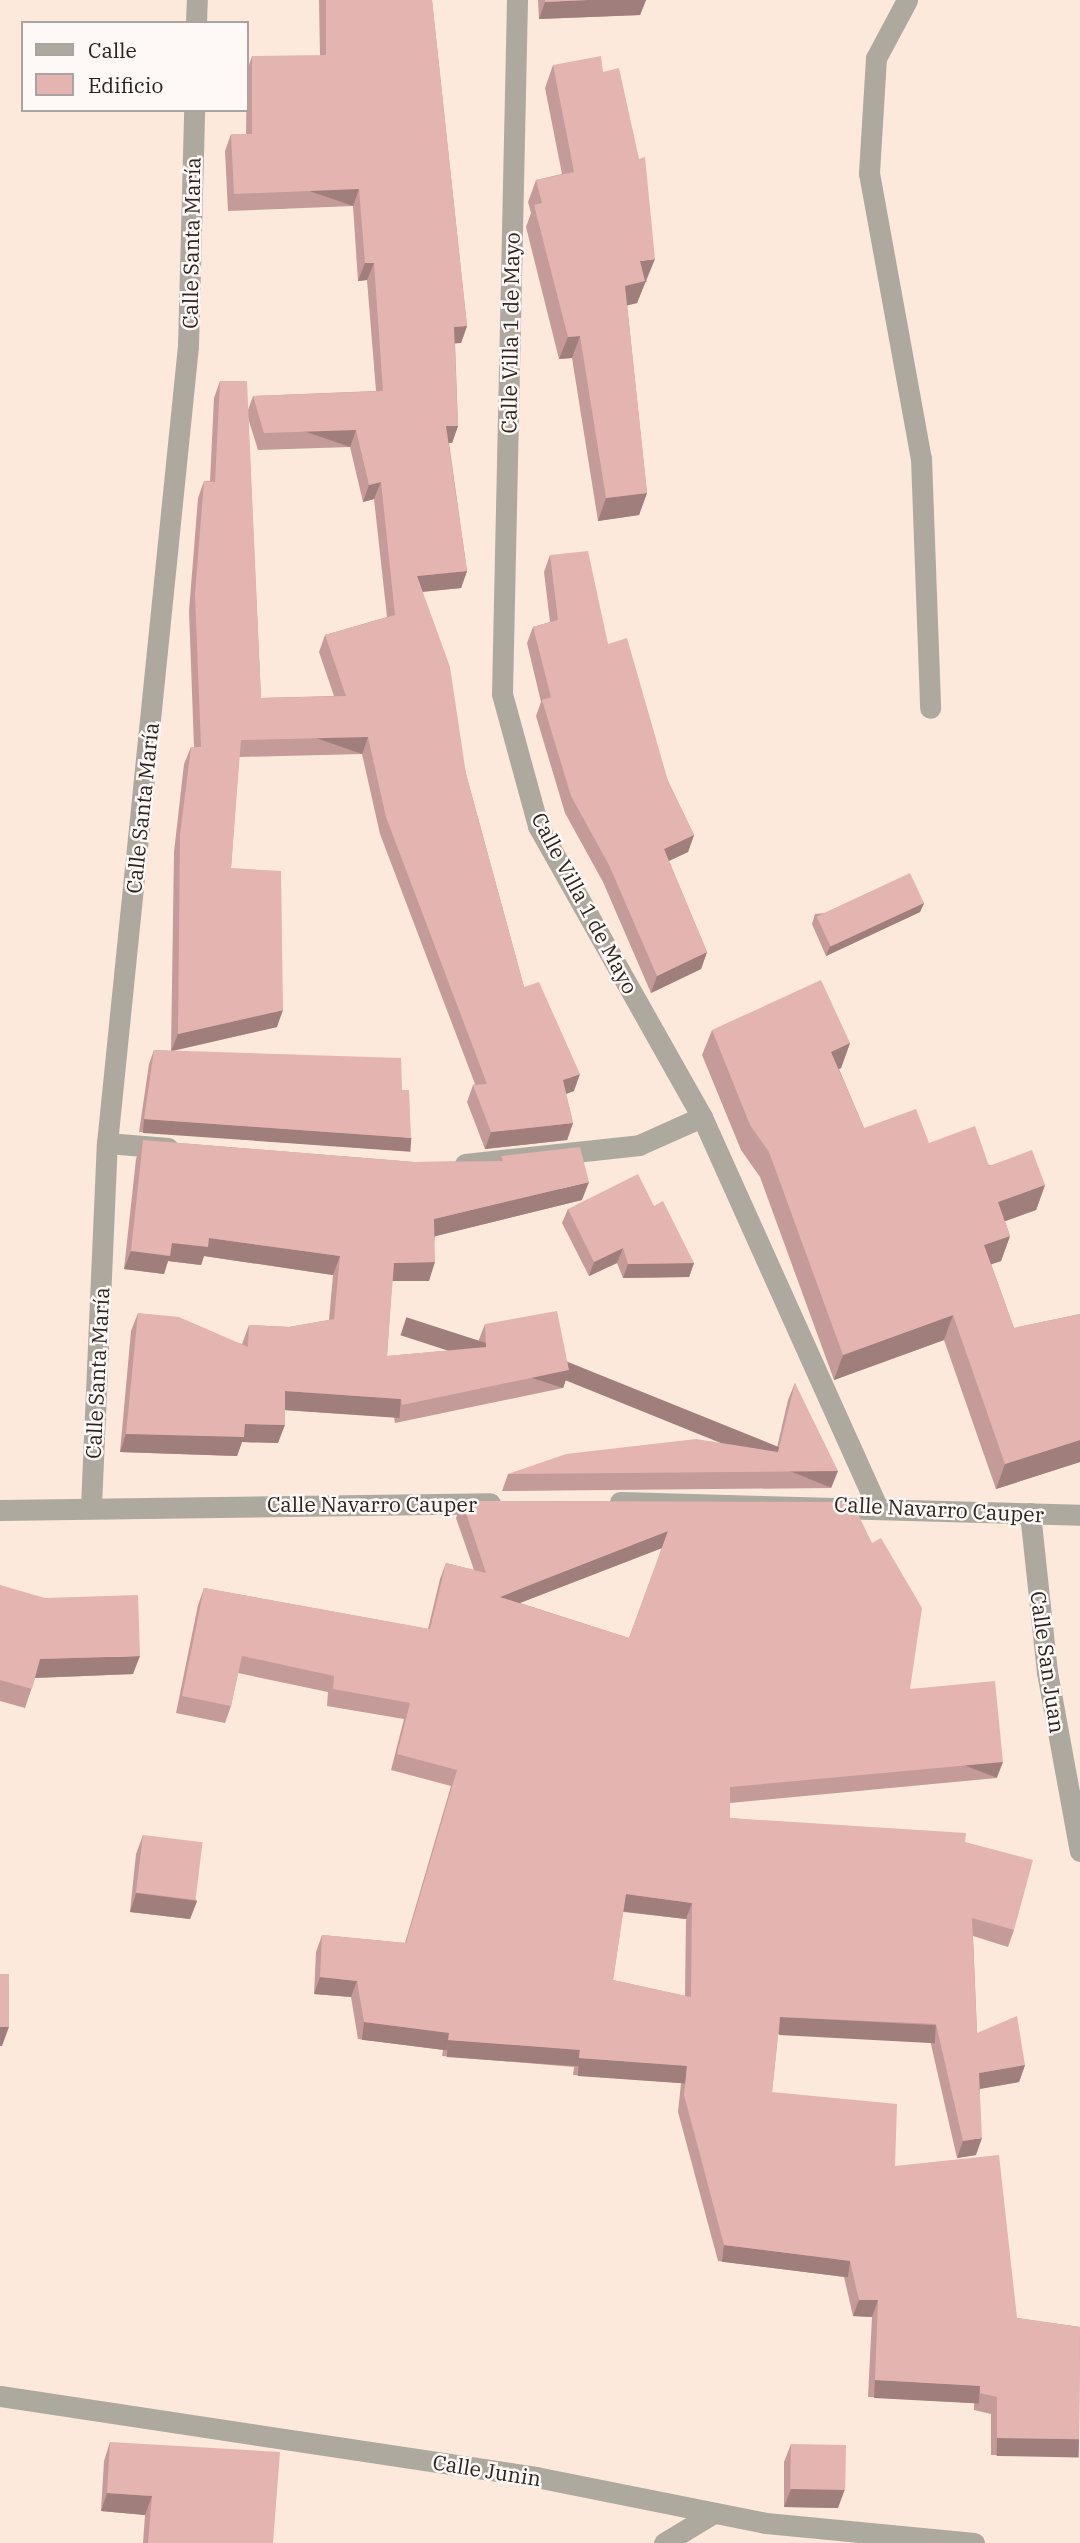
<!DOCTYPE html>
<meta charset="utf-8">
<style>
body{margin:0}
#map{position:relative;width:1080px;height:2543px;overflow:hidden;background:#fce9dc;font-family:"IBM Plex Serif",serif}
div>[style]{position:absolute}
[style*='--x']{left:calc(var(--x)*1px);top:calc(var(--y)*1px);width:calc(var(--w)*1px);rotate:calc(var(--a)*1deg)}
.minor>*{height:21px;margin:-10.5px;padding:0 10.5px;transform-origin:10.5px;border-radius:10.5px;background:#aea99f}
.wall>*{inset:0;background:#c49b98}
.shaded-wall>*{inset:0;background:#a07e7c;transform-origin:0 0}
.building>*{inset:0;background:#e4b4b1;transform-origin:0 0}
span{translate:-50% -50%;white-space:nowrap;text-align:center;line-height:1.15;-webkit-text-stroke:5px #fef9f6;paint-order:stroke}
.street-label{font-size:21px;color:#2c231d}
.legend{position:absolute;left:21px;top:21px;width:228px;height:91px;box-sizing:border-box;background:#fef9f6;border:2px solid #aaa39f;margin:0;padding:9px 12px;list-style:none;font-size:21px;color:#2c231d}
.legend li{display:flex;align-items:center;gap:14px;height:35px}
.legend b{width:35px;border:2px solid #aaa39f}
</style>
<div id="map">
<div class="minor">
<div style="--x:517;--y:0;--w:694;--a:91.24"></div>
<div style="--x:502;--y:694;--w:137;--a:74.7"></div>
<div style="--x:538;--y:826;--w:334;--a:60.6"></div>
<div style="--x:702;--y:1117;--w:425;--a:65.8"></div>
<div style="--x:907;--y:0;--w:66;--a:118.1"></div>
<div style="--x:876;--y:58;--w:115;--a:93.5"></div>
<div style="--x:869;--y:173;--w:290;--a:79.7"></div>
<div style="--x:921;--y:458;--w:250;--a:87.9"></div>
<div style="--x:196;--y:23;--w:23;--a:-88"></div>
<div style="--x:107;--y:1143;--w:61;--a:4.7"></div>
<div style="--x:465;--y:1164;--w:175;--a:-6.2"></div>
<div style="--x:639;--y:1145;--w:69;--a:-24"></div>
<div style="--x:620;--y:1502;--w:460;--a:1.6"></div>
<div style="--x:91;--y:1506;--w:363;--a:-87.5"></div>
<div style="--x:107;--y:1143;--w:801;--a:-84.2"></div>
<div style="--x:188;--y:346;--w:236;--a:-88.5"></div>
<div style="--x:0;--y:1510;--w:490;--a:-0.8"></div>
<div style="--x:1030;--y:1513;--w:160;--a:83.9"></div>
<div style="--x:1047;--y:1672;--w:182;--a:79.6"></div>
<div style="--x:0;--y:2396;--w:542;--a:8.59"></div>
<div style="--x:536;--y:2477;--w:235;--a:11.3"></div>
<div style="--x:766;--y:2523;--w:209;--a:5.5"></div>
<div style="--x:664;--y:2543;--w:56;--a:-31.1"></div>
</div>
<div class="wall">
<div style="clip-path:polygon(evenodd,319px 0,432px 0,467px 326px,461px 343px,455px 343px,458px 426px,452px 443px,449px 443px,467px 571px,461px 588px,422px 592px,466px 774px,524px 987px,574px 1091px,566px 1094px,573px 1123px,567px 1140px,485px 1149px,467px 1102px,473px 1085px,475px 1084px,380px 834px,362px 754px,239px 757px,231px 868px,277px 1027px,173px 1051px,402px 1090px,406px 1151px,139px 1132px,149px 1064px,154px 1050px,171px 1051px,174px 852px,184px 764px,191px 747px,194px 747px,189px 611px,198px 498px,204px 481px,210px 481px,214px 398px,220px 381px,248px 410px,253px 396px,376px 391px,367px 280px,358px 281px,353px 206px,228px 211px,225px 151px,231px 134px,246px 134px,247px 71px,252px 56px,320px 56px,319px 0,248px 418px,258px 450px,350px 447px,363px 502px,374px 499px,387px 617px,325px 635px,319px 652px,334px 696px,261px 698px,248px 418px)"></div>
<div style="clip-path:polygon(538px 0,646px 0,640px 15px,539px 19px)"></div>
<div style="clip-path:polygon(553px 65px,647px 282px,645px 282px,637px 303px,627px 305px,647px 493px,639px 515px,598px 521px,572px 358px,559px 359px,526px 227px,531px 213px,528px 202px,536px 180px,562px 174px,545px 88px)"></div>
<div style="clip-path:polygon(550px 555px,608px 644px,668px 781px,694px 835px,688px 852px,669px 861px,707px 952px,701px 969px,651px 993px,603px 882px,565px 813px,536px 716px,541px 702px,527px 643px,533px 627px,550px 622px,544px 572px)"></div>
<div style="clip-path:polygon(924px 903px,920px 912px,826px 956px,812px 924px,815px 914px)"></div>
<div style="clip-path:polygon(712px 1030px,850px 1043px,841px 1068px,839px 1069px,864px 1128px,929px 1143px,1045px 1185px,1036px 1210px,1005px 1221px,1010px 1236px,1001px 1261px,991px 1264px,1014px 1328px,1080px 1314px,1080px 1462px,996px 1489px,944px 1340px,834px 1380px,760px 1177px,741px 1150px,702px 1055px)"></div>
<div style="clip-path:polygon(143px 1140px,414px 1162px,499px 1161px,501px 1156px,582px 1200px,435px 1236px,429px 1281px,392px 1281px,387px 1356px,478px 1348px,478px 1342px,485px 1324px,569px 1370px,563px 1388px,395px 1423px,394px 1417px,285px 1410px,278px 1443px,242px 1442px,237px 1456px,120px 1452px,131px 1331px,138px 1313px,242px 1344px,249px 1325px,289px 1327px,329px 1320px,333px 1275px,204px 1256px,201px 1265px,168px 1261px,164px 1274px,124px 1269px,136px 1159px)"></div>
<div style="clip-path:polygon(654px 1206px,694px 1263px,689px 1277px,623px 1278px,617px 1263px,589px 1276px,562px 1223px,568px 1209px)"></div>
<div style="clip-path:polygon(795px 1383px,831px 1488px,502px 1491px,508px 1474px,776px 1452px,788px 1400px)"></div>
<div style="clip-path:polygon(evenodd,462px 1501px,852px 1502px,910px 1689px,997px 1778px,730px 1803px,730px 1818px,965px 1842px,1014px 1930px,1008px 1947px,973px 1936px,977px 2033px,1025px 2065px,1019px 2082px,980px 2089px,976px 2155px,957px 2158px,930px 2040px,778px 2034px,772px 2092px,895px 2166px,1017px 2318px,1080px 2327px,1079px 2439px,1073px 2456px,991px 2455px,991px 2414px,974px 2410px,974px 2403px,868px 2397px,872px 2317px,853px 2316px,844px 2277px,718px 2261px,678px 2112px,681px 2083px,573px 2075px,574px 2067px,442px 2056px,443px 2050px,358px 2039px,351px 1997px,314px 1994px,316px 1952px,322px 1935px,405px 1943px,451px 1786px,391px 1770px,404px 1719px,327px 1706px,328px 1692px,238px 1673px,231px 1706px,225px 1723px,176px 1713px,198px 1605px,204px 1588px,428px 1629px,440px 1579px,446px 1563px,474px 1570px,456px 1518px,462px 1501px,662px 1548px,629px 1638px,520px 1603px,662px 1548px,462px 1501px,623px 1912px,686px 1919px,685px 1996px,613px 1980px,623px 1912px)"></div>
<div style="clip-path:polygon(0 1585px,133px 1674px,35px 1678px,25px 1708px,0 1701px)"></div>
<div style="clip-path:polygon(143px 1835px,197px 1901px,190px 1919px,130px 1912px,136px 1854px)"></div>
<div style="clip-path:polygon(110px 2442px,273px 2543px,143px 2543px,145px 2515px,101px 2511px,104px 2461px)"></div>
<div style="clip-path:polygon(791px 2444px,838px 2508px,784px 2507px,784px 2462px)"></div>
</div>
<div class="shaded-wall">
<div style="clip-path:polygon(588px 0,646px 0,640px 15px,539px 19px,545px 2px)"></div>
<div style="left:359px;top:189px;width:18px;height:125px;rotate:109deg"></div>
<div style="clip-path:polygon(655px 259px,637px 303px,617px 308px,625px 286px,640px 261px)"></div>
<div style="clip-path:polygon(365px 263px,374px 263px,367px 280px,358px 281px)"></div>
<div style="clip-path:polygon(467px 326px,461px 343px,448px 344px,454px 327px)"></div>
<div style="clip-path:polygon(580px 336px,572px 358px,559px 359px,568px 337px)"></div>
<div style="clip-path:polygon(446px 426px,458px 426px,452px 443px,440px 443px)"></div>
<div style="left:356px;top:430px;width:18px;height:92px;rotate:109deg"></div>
<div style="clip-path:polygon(381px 482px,374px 499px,363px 502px,369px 485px)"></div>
<div style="clip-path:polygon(647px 493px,639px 515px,598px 521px,606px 498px)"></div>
<div style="clip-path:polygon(467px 571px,461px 588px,410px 593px,417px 576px)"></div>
<div style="left:368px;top:737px;width:18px;height:127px;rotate:109deg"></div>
<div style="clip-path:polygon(694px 835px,688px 852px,658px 866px,664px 849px)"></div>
<div style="clip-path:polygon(924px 903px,920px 912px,826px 956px,830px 946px)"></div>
<div style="clip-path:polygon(707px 952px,701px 969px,651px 993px,657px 976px)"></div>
<div style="clip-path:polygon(283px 1010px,277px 1027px,171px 1051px,178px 1034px)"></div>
<div style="clip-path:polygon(850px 1043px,841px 1068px,822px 1077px,831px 1052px)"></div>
<div style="clip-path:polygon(580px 1074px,574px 1091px,557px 1097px,563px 1080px)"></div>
<div style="left:144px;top:1119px;width:268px;height:14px;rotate:4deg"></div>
<div style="clip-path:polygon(573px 1123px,567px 1140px,485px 1149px,491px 1132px)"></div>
<div style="clip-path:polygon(589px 1182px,582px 1200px,428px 1238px,434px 1219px)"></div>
<div style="clip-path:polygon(1045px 1185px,1036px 1210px,989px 1227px,998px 1202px)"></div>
<div style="clip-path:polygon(1010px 1236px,1001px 1261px,975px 1270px,984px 1245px)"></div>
<div style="clip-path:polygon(209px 1238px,340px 1256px,333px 1275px,204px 1256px,201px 1265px,168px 1261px,164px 1274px,124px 1269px,131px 1251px,172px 1243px)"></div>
<div style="clip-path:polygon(623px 1248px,617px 1263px,589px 1276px,594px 1262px)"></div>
<div style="clip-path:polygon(435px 1262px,429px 1281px,387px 1281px,394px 1263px)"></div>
<div style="clip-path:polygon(694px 1263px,689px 1277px,623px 1278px,628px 1264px)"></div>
<div style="clip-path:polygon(953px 1315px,944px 1340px,834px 1380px,843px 1355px)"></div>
<div style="left:569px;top:1370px;width:19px;height:171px;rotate:108deg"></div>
<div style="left:285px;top:1391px;width:116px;height:19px;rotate:4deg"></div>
<div style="clip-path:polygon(245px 1424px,285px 1425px,278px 1443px,242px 1442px,237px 1456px,120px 1452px,126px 1434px)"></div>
<div style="clip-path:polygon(1080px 1440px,1080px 1462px,996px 1489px,1005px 1464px)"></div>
<div style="left:838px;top:1471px;width:18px;height:330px;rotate:112deg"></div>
<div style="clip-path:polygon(668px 1531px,662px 1548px,494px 1613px,500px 1597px)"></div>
<div style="clip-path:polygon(140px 1656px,133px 1674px,33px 1678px,40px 1659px)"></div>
<div style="left:1003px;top:1762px;width:17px;height:274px;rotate:111deg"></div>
<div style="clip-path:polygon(136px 1893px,197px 1901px,190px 1919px,130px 1912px)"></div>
<div style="clip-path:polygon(626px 1894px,692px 1903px,686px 1919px,620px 1911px)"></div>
<div style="clip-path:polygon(320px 1977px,357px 1981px,351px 1997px,314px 1994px)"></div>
<div style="left:780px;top:2017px;width:156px;height:18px;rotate:3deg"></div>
<div style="left:364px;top:2022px;width:86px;height:18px;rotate:7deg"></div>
<div style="clip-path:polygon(0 2027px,9px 2027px,2px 2046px,0 2046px)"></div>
<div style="left:448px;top:2040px;width:132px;height:17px;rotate:4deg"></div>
<div style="left:579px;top:2058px;width:108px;height:18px;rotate:4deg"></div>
<div style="clip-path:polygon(1025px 2065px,1019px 2082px,973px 2090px,979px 2073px)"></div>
<div style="clip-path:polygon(982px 2138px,976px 2155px,957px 2158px,963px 2141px)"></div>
<div style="left:724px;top:2245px;width:127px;height:17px;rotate:7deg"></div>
<div style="clip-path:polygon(859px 2300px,878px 2300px,872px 2317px,853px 2316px)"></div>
<div style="left:875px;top:2380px;width:105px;height:18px;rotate:3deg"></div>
<div style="left:997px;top:2438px;width:82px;height:18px;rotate:1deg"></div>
<div style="clip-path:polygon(791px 2489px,845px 2489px,838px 2508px,784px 2507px)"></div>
<div style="clip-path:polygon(107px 2493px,152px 2496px,145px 2515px,101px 2511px)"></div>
</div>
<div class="building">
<div style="clip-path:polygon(326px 0,432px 0,467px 326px,454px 327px,458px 426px,446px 426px,467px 571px,417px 576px,450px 667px,466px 774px,524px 987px,539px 982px,580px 1074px,563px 1080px,573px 1123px,491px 1132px,473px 1085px,487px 1084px,386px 817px,368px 737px,241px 740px,231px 868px,281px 871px,283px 1010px,178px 1034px,180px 835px,191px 747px,201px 747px,195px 594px,204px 481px,215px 482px,220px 381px,247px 381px,261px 698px,346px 696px,325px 635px,395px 615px,381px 482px,369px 485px,356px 430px,264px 433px,253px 396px,383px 391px,374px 263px,365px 263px,359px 189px,234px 194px,231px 134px,252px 134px,252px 56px,326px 55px)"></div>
<div style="clip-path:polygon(545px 0,588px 0,545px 2px)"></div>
<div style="clip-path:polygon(601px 56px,603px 72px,619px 68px,639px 159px,645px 157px,655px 259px,640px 261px,645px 281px,625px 286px,647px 493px,606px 498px,580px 336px,568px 337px,534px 205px,542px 203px,536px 180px,574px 172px,553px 65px)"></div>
<div style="clip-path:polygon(588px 551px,608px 644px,627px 638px,668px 781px,694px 835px,664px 849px,707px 952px,657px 976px,609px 865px,571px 796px,542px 700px,551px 697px,533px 627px,558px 620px,550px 555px)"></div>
<div style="left:910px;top:873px;width:33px;height:103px;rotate:65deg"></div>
<div style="clip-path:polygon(821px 980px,850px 1043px,831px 1052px,864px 1128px,916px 1109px,929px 1143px,975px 1126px,989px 1166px,1032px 1150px,1045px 1185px,998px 1202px,1010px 1236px,984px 1245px,1014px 1328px,1080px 1314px,1080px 1440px,1005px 1464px,953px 1315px,843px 1355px,769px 1152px,750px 1125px,712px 1030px)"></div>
<div style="clip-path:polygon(154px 1050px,401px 1058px,402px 1090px,409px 1090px,411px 1138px,144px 1119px)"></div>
<div style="clip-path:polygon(143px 1140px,414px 1162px,503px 1161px,501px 1156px,580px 1147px,589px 1182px,434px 1219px,435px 1262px,394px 1263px,387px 1356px,486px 1347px,485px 1324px,557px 1311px,569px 1370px,402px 1405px,401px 1399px,285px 1391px,285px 1425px,245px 1424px,244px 1437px,126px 1434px,138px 1313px,179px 1317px,248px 1347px,249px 1325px,289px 1327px,334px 1319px,340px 1256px,209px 1238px,208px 1247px,172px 1243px,170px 1256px,131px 1251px)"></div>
<div style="clip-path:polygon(638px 1174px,654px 1206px,663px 1201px,694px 1263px,628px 1264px,623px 1248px,594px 1262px,568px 1209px)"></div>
<div style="clip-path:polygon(795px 1383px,838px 1471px,508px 1474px,566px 1454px,696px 1439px,778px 1452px)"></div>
<div style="clip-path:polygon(evenodd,462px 1501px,852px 1502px,872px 1543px,881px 1538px,922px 1608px,910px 1689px,995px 1681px,1003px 1762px,730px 1787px,730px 1818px,966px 1833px,965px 1842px,1033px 1860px,1014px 1930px,972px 1918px,977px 2033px,1017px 2016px,1025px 2065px,979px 2073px,982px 2138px,963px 2141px,936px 2024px,780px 2017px,772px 2092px,897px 2104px,895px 2166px,999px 2155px,1017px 2318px,1080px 2327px,1079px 2439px,997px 2438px,997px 2397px,980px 2393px,980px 2386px,875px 2380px,878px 2300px,859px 2300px,850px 2261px,724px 2245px,684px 2095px,687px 2066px,579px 2058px,580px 2050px,448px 2040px,449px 2033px,364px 2022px,357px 1981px,320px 1977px,322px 1935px,406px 1943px,457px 1770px,397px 1754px,410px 1703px,333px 1689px,334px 1676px,242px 1656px,231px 1706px,182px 1696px,204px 1588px,430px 1629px,446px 1563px,486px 1573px,462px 1501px,668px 1531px,629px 1638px,500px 1597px,532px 1584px,668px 1531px,462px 1501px,626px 1894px,692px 1903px,691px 1997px,613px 1980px,626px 1894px)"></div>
<div style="clip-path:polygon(0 1585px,45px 1598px,138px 1595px,140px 1656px,40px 1659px,32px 1689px,0 1680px)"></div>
<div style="left:143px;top:1835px;width:60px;height:58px;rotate:7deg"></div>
<div style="left:0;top:1974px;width:9px;height:53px"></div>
<div style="clip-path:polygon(110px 2442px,280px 2452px,273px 2543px,148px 2543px,152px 2496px,107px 2493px)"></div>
<div style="left:791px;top:2444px;width:55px;height:45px;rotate:1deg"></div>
</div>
<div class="street-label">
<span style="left:191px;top:243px;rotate:-89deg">Calle Santa María</span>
<span style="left:510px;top:333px;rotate:-89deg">Calle Villa 1 de Mayo</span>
<span style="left:142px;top:808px;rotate:-84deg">Calle Santa María</span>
<span style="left:585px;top:903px;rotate:62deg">Calle Villa 1 de Mayo</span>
<span style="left:97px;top:1373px;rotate:-87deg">Calle Santa María</span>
<span style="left:372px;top:1504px">Calle Navarro Cauper</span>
<span style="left:939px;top:1509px;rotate:3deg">Calle Navarro Cauper</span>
<span style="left:1048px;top:1662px;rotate:82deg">Calle San Juan</span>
<span style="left:487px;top:2470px;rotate:9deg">Calle Junin</span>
</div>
<ul class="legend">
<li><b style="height:9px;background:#aea99f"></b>Calle</li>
<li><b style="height:19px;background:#e4b4b1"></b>Edificio</li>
</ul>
</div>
